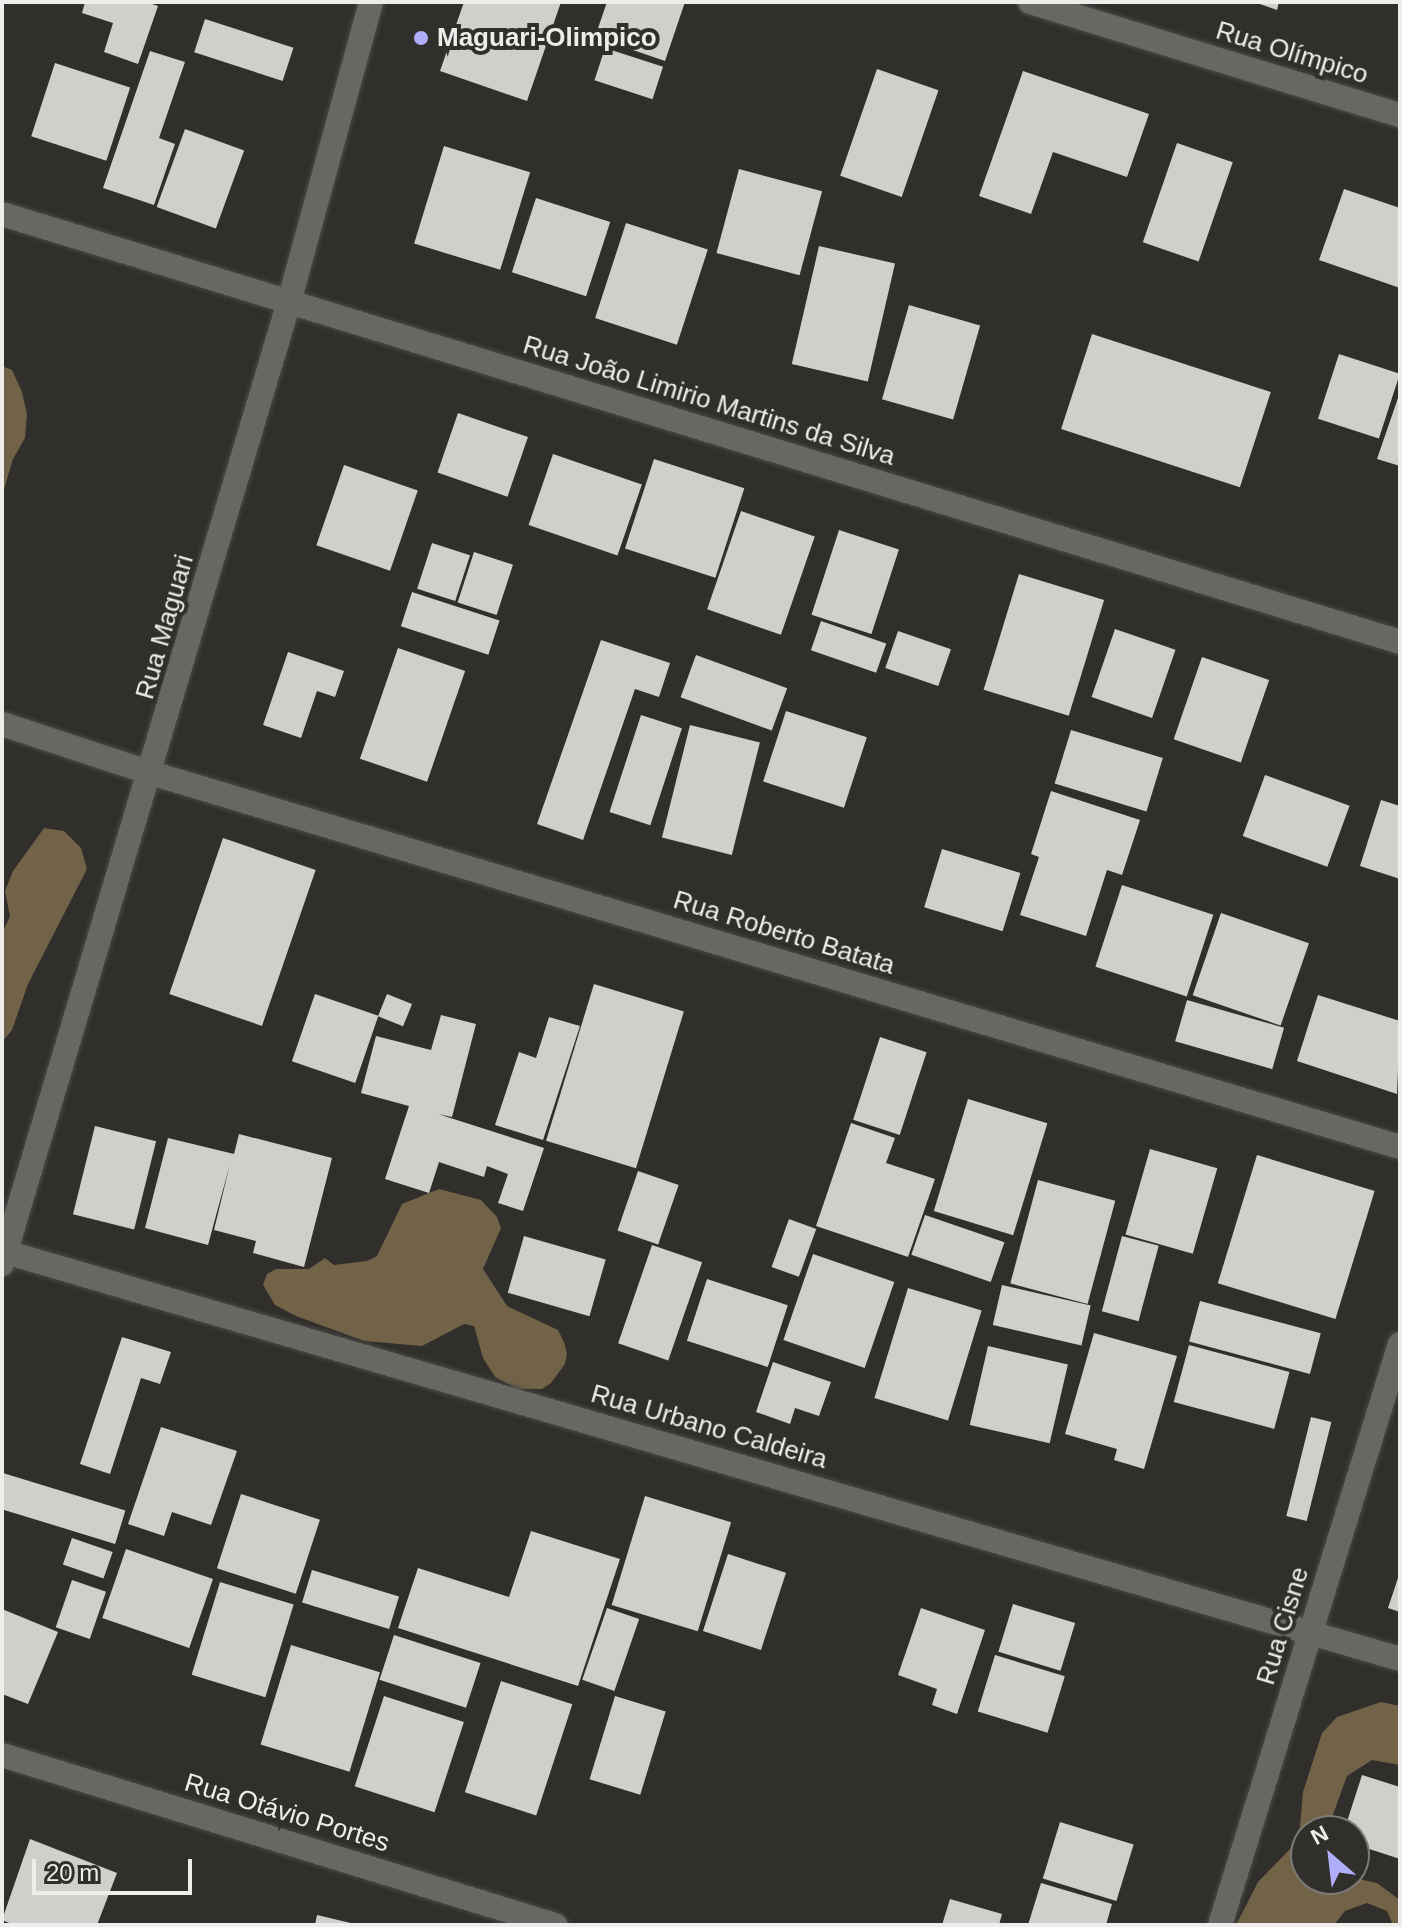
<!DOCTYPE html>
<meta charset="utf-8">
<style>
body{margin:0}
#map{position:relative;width:1402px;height:1927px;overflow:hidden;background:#302f2c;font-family:Helvetica,sans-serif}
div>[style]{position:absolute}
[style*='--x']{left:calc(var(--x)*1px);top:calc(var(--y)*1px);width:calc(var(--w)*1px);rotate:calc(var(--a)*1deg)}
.forest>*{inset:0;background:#726247}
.building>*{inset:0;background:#d1cfcb;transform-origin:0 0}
.roads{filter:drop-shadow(0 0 2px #4b4a48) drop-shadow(0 0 2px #4b4a48)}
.street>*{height:24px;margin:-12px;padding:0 12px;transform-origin:12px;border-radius:12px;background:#696764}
.dots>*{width:22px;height:22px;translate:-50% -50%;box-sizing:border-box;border:4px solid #302f2c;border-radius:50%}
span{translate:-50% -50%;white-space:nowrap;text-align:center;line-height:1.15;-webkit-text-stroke:8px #302f2c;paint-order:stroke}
.poi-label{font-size:26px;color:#eeedeb;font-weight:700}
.left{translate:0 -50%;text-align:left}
.street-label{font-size:26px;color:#eeedeb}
.frame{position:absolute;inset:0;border:4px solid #eeedeb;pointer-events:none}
.north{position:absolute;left:1290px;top:1815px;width:80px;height:80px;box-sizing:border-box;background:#302f2c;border:2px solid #7c7b78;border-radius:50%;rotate:332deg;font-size:22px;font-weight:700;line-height:32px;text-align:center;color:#eeedeb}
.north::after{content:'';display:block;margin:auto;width:28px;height:36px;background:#b0aefa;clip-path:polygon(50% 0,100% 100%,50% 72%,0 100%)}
.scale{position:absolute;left:32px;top:1859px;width:160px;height:36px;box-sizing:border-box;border:4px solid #eeedeb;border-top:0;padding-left:10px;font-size:24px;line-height:28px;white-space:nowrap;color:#eeedeb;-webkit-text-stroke:6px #302f2c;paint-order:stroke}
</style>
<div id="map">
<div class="forest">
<div style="clip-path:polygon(2px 366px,12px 370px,22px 392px,27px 414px,25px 438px,13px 459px,2px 496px)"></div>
<div style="clip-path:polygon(44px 828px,64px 831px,81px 848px,87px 869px,28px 984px,12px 1030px,2px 1042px,2px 934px,10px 916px,5px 891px,13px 871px)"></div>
<div style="clip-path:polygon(439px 1189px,481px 1200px,497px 1217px,501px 1228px,483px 1269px,507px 1306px,558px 1330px,564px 1342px,567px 1353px,565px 1364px,551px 1383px,542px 1389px,518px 1389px,495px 1377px,483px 1358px,474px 1326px,464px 1324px,422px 1346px,364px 1341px,296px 1316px,275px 1305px,263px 1285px,267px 1274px,276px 1269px,309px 1269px,325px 1258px,334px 1265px,367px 1261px,377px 1256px,402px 1204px)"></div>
<div style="clip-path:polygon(1381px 1702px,1400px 1706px,1400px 1765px,1372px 1760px,1347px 1776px,1327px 1831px,1306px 1831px,1306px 1879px,1354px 1878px,1377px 1883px,1400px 1900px,1400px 1925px,1393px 1925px,1387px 1911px,1367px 1903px,1345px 1911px,1334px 1925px,1236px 1925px,1258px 1882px,1291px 1848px,1300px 1827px,1303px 1792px,1322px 1733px,1337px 1717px)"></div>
</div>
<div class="building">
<div style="clip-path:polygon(85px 2px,146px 2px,158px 6px,138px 64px,104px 52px,113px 23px,82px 13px)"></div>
<div style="clip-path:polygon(464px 2px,561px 2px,527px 101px,440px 71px)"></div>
<div style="clip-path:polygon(607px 2px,685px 2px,665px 61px,595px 37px)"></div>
<div style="clip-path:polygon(1254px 2px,1279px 2px,1277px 10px)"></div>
<div style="left:205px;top:19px;width:93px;height:35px;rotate:18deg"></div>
<div style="left:605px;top:48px;width:61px;height:34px;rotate:18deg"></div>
<div style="clip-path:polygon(150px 51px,185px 62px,159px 138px,175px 144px,154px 205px,103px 188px)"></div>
<div style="left:55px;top:63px;width:79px;height:77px;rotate:18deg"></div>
<div style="left:877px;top:69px;width:65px;height:113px;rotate:19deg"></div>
<div style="clip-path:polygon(1023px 71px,1149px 114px,1127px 177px,1053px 152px,1031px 214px,979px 196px)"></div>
<div style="left:185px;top:129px;width:63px;height:83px;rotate:20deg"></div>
<div style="left:1177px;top:143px;width:59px;height:105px;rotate:19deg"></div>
<div style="left:444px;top:146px;width:90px;height:102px;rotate:17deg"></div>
<div style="left:739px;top:169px;width:86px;height:87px;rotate:15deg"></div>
<div style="clip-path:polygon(1344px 189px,1400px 208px,1400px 288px,1319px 260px)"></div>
<div style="left:536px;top:198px;width:78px;height:78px;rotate:18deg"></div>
<div style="left:626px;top:223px;width:86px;height:100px;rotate:18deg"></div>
<div style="left:819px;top:246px;width:78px;height:121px;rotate:13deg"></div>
<div style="left:909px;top:305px;width:74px;height:98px;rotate:16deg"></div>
<div style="left:1092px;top:334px;width:188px;height:100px;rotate:18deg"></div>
<div style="left:1339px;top:354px;width:64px;height:68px;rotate:18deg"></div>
<div style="clip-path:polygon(1400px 392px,1400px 466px,1377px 459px)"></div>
<div style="left:458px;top:413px;width:74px;height:63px;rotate:19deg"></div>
<div style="left:553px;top:454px;width:94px;height:75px;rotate:19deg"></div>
<div style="left:654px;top:459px;width:95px;height:94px;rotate:18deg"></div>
<div style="left:344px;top:465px;width:78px;height:85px;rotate:19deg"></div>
<div style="left:741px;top:511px;width:78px;height:104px;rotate:19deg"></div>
<div style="left:839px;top:530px;width:63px;height:89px;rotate:18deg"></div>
<div style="left:432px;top:543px;width:40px;height:48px;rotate:18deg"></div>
<div style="left:474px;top:552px;width:41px;height:53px;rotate:18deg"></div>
<div style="left:1019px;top:574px;width:89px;height:121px;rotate:17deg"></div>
<div style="left:412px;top:592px;width:92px;height:36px;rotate:18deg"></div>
<div style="left:821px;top:621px;width:69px;height:31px;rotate:19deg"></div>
<div style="left:1115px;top:629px;width:64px;height:72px;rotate:19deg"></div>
<div style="left:898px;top:631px;width:56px;height:39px;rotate:19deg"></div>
<div style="clip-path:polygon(601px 640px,670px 663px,659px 697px,635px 689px,583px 840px,537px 824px)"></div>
<div style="left:398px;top:648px;width:71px;height:117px;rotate:19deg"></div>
<div style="clip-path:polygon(288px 652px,344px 671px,335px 697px,317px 691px,301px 738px,263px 725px)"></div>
<div style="left:696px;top:655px;width:97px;height:45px;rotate:20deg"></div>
<div style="left:1202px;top:657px;width:71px;height:87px;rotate:19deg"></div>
<div style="left:786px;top:711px;width:85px;height:74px;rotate:18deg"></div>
<div style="left:641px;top:715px;width:43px;height:102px;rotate:18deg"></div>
<div style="left:690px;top:725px;width:72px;height:116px;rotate:14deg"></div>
<div style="left:1071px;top:730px;width:96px;height:56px;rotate:17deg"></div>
<div style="left:1265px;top:775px;width:90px;height:65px;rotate:20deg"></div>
<div style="clip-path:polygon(1051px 791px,1140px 820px,1122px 875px,1107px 870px,1086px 936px,1020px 915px,1039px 857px,1031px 854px)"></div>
<div style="clip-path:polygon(1381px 800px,1400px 806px,1400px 879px,1360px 866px)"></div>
<div style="left:223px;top:838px;width:98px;height:165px;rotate:19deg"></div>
<div style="left:942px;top:849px;width:82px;height:61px;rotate:17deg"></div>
<div style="left:1122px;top:885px;width:96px;height:86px;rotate:18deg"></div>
<div style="left:1221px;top:913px;width:93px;height:87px;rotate:19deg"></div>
<div style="left:594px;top:984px;width:94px;height:164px;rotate:17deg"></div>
<div style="left:315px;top:994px;width:67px;height:71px;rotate:19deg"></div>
<div style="left:387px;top:994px;width:27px;height:24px;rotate:22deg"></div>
<div style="clip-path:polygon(1318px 995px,1400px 1021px,1397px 1094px,1297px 1061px)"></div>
<div style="left:1187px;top:1000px;width:101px;height:43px;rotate:16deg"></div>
<div style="clip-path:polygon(441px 1015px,476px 1024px,452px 1117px,438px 1114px,544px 1148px,523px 1211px,498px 1203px,508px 1174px,487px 1166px,484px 1177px,439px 1162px,429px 1193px,385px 1179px,409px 1106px,361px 1093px,376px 1036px,431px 1050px)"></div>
<div style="clip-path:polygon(549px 1017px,580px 1026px,543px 1140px,495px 1125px,519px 1052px,536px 1058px)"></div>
<div style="left:880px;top:1037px;width:49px;height:87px;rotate:18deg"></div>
<div style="left:968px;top:1099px;width:83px;height:117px;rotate:17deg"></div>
<div style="clip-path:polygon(851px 1123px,895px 1138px,886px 1163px,935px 1179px,908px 1257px,816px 1226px)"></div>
<div style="left:95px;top:1126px;width:63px;height:91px;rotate:14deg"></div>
<div style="clip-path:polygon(239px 1134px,332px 1158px,304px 1267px,253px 1253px,256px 1241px,214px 1230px,230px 1164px,208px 1245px,145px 1228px,168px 1138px,234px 1154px)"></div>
<div style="left:1150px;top:1149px;width:70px;height:89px;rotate:16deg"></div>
<div style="left:1257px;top:1155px;width:123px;height:134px;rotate:17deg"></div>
<div style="left:638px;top:1171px;width:43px;height:63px;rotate:19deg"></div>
<div style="left:1038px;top:1180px;width:80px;height:107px;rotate:15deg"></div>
<div style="left:925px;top:1215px;width:84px;height:42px;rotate:19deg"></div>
<div style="left:789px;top:1219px;width:29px;height:51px;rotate:20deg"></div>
<div style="left:524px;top:1236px;width:85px;height:59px;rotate:16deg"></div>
<div style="left:1122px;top:1236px;width:38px;height:78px;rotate:15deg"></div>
<div style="left:652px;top:1245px;width:53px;height:104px;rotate:19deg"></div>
<div style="left:813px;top:1254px;width:86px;height:91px;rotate:19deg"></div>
<div style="left:707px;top:1279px;width:85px;height:65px;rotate:18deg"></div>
<div style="left:1002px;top:1285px;width:91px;height:41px;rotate:13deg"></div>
<div style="left:908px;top:1288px;width:77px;height:115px;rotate:17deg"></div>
<div style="left:1200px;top:1301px;width:125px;height:42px;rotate:15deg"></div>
<div style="clip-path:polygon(1094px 1333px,1177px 1356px,1144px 1469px,1114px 1460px,1117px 1449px,1065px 1434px)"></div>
<div style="clip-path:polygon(122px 1337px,171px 1352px,160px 1384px,141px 1378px,110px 1474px,80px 1464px)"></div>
<div style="left:1189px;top:1345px;width:104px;height:59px;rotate:15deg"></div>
<div style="left:988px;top:1346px;width:82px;height:81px;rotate:13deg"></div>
<div style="clip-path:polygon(773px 1362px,831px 1382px,819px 1416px,795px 1408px,790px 1424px,756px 1412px)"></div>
<div style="left:1311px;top:1417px;width:21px;height:102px;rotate:14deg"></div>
<div style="clip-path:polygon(161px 1427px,237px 1451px,211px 1525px,172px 1512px,164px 1536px,128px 1524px)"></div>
<div style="left:3px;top:1473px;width:128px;height:35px;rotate:17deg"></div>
<div style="left:241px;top:1494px;width:83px;height:78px;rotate:18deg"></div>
<div style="left:645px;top:1496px;width:90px;height:114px;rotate:17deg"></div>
<div style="clip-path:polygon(531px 1531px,620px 1559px,578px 1686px,398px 1628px,418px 1568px,509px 1597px)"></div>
<div style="left:72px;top:1538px;width:43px;height:28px;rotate:19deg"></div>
<div style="left:126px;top:1549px;width:92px;height:73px;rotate:19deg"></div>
<div style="left:728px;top:1554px;width:61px;height:81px;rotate:18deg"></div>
<div style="left:312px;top:1570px;width:91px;height:34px;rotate:17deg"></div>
<div style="clip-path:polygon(1400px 1572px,1400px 1612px,1388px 1608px)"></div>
<div style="left:72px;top:1580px;width:36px;height:50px;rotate:19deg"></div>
<div style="left:220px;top:1582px;width:77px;height:97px;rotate:17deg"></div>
<div style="left:1013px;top:1604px;width:65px;height:50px;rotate:17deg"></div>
<div style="left:607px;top:1608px;width:34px;height:76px;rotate:19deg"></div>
<div style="clip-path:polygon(921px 1608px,985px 1630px,957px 1714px,932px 1705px,937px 1689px,898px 1675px)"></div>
<div style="clip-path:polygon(2px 1609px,58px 1632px,28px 1704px,2px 1694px)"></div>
<div style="left:394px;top:1635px;width:91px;height:47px;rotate:18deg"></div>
<div style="left:291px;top:1645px;width:93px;height:104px;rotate:17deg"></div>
<div style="left:995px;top:1655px;width:73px;height:59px;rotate:17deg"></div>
<div style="left:501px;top:1681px;width:75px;height:117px;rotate:18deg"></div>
<div style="left:384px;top:1696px;width:84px;height:95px;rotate:18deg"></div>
<div style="left:615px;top:1696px;width:53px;height:87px;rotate:17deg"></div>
<div style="clip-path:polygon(1362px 1775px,1400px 1787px,1400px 1859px,1354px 1844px,1354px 1831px,1344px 1831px)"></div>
<div style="left:1060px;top:1822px;width:77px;height:59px;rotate:17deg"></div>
<div style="clip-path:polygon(30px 1839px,117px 1873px,97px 1925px,14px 1925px,2px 1920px)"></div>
<div style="clip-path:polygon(1041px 1883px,1112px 1904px,1106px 1925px,1028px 1925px)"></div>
<div style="clip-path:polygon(950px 1899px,1002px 1914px,999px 1925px,942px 1925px)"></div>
<div style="clip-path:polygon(317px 1915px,355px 1924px,354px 1925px,315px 1925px)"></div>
</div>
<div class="roads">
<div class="street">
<div style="--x:1030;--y:2;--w:387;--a:17"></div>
<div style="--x:2;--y:214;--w:1462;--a:17.02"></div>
<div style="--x:2;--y:724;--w:157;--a:18.2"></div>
<div style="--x:151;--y:773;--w:1304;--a:16.67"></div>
<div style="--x:2;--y:1251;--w:1456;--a:16.27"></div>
<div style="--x:2;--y:1264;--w:1004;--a:-73.39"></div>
<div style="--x:289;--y:302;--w:311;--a:-74.7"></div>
<div style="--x:2;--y:1755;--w:579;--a:17.09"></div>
<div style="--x:1220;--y:1925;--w:608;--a:-72.79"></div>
</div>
</div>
<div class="dots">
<div style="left:421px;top:38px;background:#b0aefa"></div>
</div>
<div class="poi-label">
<span class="left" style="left:437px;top:38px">Maguari-Olimpico</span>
</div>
<div class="street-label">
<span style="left:1292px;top:53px;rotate:17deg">Rua Olímpico</span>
<span style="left:709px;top:401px;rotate:17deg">Rua João Limirio Martins da Silva</span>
<span style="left:165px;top:627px;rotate:-74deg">Rua Maguari</span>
<span style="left:784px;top:933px;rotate:17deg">Rua Roberto Batata</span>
<span style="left:709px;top:1427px;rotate:16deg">Rua Urbano Caldeira</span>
<span style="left:1283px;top:1626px;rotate:-73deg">Rua Cisne</span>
<span style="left:287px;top:1813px;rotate:17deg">Rua Otávio Portes</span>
</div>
<div class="frame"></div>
<div class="north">N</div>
<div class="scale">20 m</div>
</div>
